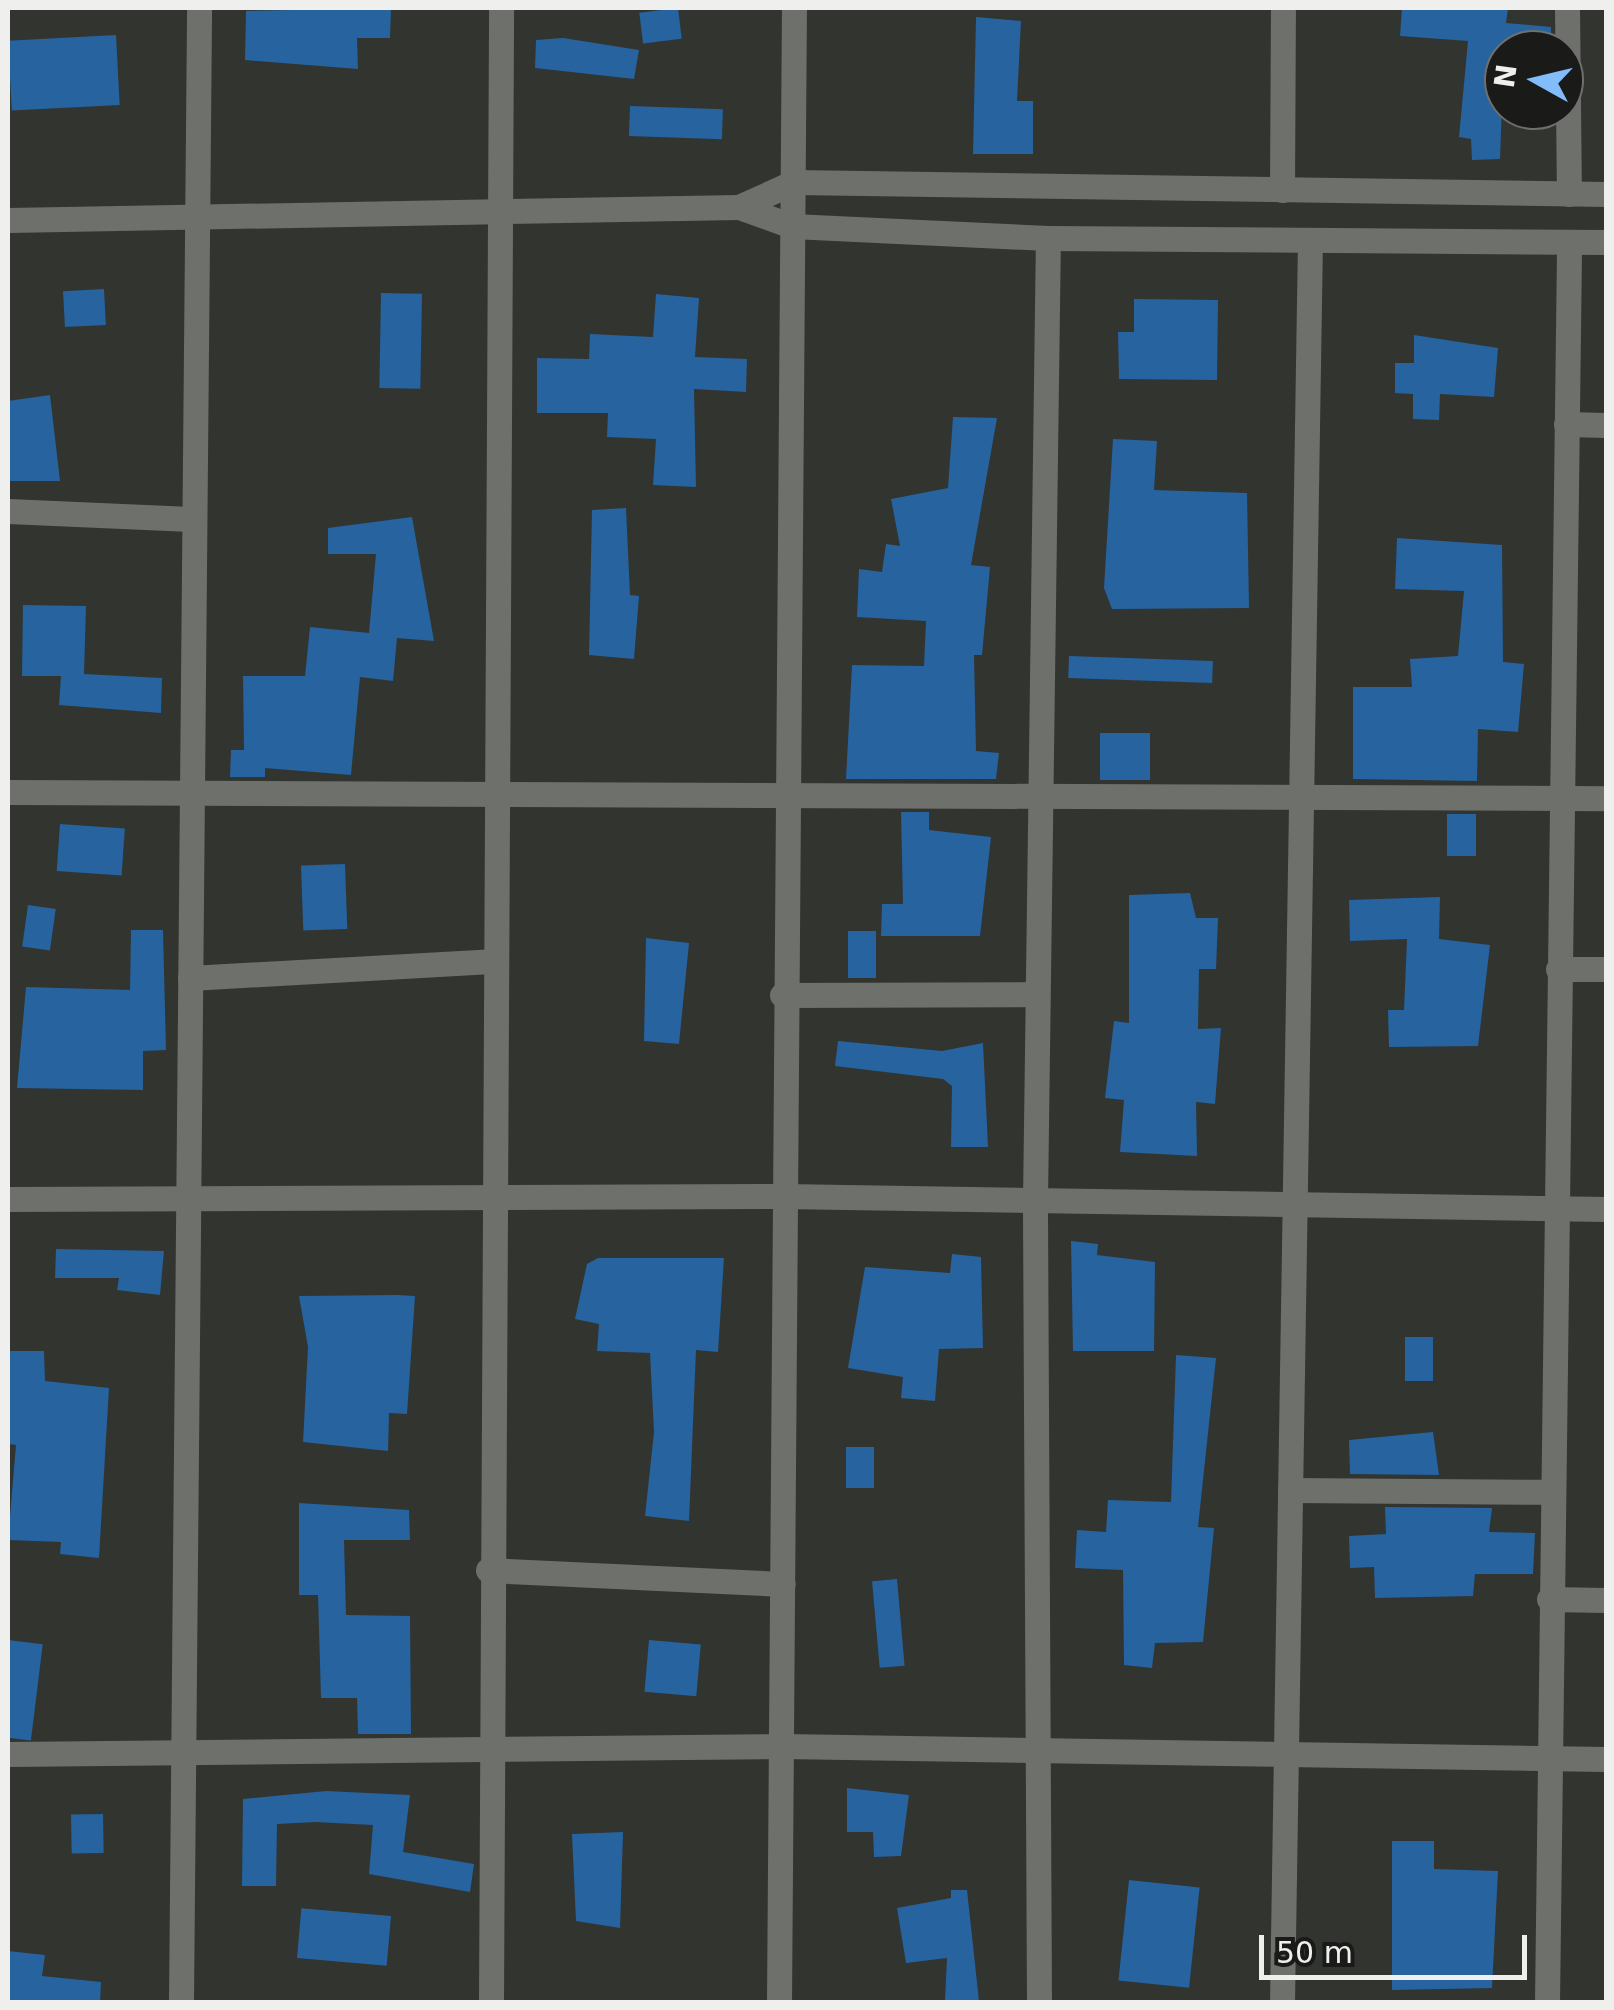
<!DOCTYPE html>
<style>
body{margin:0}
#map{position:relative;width:1614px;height:2010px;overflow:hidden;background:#323430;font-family:"DejaVu Sans",sans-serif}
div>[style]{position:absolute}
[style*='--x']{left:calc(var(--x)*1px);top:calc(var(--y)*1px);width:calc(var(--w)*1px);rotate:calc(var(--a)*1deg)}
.building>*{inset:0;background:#26639f;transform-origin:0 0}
.minor>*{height:25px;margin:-12.5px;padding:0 12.5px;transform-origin:12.5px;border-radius:12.5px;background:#6e706c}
.tertiary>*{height:25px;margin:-12.5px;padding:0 12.5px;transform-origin:12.5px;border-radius:12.5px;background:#6e706c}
span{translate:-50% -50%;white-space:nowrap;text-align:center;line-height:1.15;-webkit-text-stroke:8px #1a1b19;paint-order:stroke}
.frame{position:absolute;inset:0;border:10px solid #eff0ed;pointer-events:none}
.north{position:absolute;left:1484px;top:30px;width:100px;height:100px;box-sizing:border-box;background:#1a1b19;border:2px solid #6f706e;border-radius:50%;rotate:278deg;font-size:28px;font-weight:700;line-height:40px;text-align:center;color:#eff0ed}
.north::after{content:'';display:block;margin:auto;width:35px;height:45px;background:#83bcfa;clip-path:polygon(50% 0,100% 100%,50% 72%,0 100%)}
.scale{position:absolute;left:1259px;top:1935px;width:268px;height:45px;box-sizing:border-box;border:5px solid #eff0ed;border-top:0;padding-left:12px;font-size:30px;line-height:35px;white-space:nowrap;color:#eff0ed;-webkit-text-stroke:8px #1a1b19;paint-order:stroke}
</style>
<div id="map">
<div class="building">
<div style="clip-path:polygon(391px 8px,390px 38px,357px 38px,358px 69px,245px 60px,246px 11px)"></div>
<div style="left:678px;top:8px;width:31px;height:39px;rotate:83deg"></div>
<div style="clip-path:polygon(1402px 8px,1508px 8px,1506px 23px,1551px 27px,1551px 50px,1504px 50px,1500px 159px,1472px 160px,1471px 139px,1459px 137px,1468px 41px,1400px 36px)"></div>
<div style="clip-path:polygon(976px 17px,1021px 21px,1017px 101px,1033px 101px,1033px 154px,973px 154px)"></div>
<div style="left:116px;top:35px;width:70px;height:108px;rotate:87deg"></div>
<div style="clip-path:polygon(563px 38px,639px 50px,634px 79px,535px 68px,536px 40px)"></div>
<div style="left:630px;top:106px;width:93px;height:30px;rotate:2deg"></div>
<div style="left:104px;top:289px;width:36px;height:41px;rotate:87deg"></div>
<div style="left:381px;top:293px;width:41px;height:95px;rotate:1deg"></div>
<div style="clip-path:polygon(656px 294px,699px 298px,695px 357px,747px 359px,746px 392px,694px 389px,696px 487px,653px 485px,656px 439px,607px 437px,608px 413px,537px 413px,537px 358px,589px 359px,590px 334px,653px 337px)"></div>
<div style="clip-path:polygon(1134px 299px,1218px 300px,1217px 380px,1119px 379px,1118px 332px,1134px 332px)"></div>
<div style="clip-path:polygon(1414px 335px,1498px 348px,1494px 397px,1440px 394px,1439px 420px,1413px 419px,1413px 394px,1395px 393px,1395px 363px,1414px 363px)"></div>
<div style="clip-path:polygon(50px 395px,60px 481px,8px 481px,8px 401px)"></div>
<div style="clip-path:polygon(953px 417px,997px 418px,971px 565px,990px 567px,982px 655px,974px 655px,976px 751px,999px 753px,996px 779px,846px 779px,852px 665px,924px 666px,926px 621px,857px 617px,859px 569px,882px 572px,886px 544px,900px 546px,891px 499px,948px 488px)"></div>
<div style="clip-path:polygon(1113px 439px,1157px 441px,1154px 490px,1247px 493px,1249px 608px,1112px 609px,1104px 588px)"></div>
<div style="clip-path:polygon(626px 508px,630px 595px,639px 596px,634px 659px,589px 655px,592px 510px)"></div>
<div style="clip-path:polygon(412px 517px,434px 641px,397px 638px,393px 681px,360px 677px,351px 775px,265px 768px,265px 777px,230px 777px,231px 750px,244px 750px,243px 676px,305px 676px,310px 627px,369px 633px,376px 554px,328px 554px,328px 528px)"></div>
<div style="clip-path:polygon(1397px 538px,1502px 545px,1503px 662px,1524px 664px,1518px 732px,1478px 729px,1477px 781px,1353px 779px,1353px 687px,1412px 687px,1410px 659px,1458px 656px,1464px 591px,1395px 589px)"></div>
<div style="clip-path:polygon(23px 605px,86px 606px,84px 674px,162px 678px,161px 713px,59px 705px,61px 676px,22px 676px)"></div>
<div style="left:1069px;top:656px;width:144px;height:22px;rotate:2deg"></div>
<div style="left:1100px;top:733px;width:50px;height:47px"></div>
<div style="clip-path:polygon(901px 812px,929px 812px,929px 830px,991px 837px,980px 936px,881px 936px,882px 904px,903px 904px)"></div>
<div style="left:1447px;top:814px;width:29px;height:42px"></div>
<div style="left:60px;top:824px;width:65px;height:47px;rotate:4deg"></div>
<div style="left:345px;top:864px;width:65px;height:44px;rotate:88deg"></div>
<div style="clip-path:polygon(1190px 893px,1196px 918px,1218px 918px,1216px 969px,1199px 969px,1198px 1029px,1221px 1028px,1215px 1104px,1196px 1102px,1197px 1156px,1120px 1152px,1124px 1100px,1105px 1098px,1114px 1021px,1129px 1023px,1129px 895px)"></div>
<div style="clip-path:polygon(1440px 897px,1439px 939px,1490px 945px,1478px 1046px,1389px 1047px,1388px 1010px,1404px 1010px,1407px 939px,1350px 941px,1349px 900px)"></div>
<div style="left:28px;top:905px;width:28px;height:42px;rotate:8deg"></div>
<div style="clip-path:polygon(131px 930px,163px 930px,166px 1050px,143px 1051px,143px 1090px,17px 1088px,26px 987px,130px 990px)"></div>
<div style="left:876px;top:931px;width:47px;height:28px;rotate:90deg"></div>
<div style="clip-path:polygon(646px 938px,689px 943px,679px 1044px,644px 1041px)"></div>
<div style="clip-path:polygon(838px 1041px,942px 1051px,983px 1043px,988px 1147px,951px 1147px,952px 1086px,943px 1079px,835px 1066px)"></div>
<div style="clip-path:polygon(1071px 1241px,1098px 1244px,1097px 1255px,1155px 1262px,1154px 1351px,1073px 1351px)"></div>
<div style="clip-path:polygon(56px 1249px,164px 1251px,160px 1295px,117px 1290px,119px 1278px,55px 1278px)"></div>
<div style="clip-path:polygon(952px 1254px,981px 1257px,983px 1348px,939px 1349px,935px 1401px,901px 1398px,903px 1377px,848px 1368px,865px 1267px,950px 1273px)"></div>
<div style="clip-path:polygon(598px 1258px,724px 1258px,718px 1352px,696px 1350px,689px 1521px,645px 1516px,654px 1432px,650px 1353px,597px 1351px,599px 1324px,575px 1319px,587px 1264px)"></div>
<div style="clip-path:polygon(397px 1295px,415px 1296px,407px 1414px,389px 1413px,388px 1451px,303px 1442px,308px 1347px,299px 1296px)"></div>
<div style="left:1405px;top:1337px;width:28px;height:44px"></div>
<div style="clip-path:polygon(8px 1351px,44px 1351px,45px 1381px,109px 1388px,99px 1558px,60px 1554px,61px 1542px,8px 1540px,16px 1445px,8px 1444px)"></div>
<div style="clip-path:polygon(1176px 1355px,1216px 1358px,1198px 1527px,1214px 1528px,1203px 1642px,1155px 1643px,1152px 1668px,1124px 1665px,1123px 1570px,1075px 1568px,1077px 1530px,1106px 1532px,1108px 1500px,1171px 1502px)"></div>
<div style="clip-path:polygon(1433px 1432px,1439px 1475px,1350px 1474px,1349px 1440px)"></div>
<div style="left:846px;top:1447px;width:28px;height:41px"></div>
<div style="clip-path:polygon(299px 1503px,409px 1510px,410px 1540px,344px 1540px,346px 1615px,410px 1616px,411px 1734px,358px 1734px,357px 1698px,321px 1698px,318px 1595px,299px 1595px)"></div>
<div style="clip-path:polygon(1385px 1507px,1492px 1508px,1489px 1532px,1535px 1533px,1533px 1574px,1475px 1574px,1473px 1596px,1375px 1598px,1374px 1567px,1350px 1568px,1349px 1536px,1386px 1534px)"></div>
<div style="left:897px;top:1579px;width:87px;height:25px;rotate:85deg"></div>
<div style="left:8px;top:1640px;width:35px;height:97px;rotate:7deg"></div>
<div style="left:649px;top:1640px;width:52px;height:52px;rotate:5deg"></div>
<div style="clip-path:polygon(847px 1788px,909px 1795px,901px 1856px,874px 1857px,873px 1832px,847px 1832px)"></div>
<div style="clip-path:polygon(326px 1791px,410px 1795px,403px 1852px,474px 1864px,470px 1892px,369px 1874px,373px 1825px,315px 1822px,277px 1824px,276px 1886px,242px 1886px,243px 1799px)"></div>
<div style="left:103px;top:1814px;width:39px;height:32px;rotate:89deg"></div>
<div style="clip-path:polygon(623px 1832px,620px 1928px,576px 1921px,572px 1834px)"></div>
<div style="clip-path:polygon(1392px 1841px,1434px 1841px,1434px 1869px,1498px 1871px,1492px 1988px,1392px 1990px)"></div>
<div style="left:1129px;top:1880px;width:71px;height:101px;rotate:6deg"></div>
<div style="clip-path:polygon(951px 1890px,967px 1890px,979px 2001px,945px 2000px,947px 1958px,906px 1963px,897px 1908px,951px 1898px)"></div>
<div style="left:391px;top:1916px;width:50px;height:90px;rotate:95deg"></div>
<div style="clip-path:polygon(8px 1951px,45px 1955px,42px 1976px,101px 1982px,100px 2002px,8px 2002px)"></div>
</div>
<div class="minor">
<div style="--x:1567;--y:8;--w:186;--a:89.4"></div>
<div style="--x:1282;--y:190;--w:182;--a:-89.7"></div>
<div style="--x:739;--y:207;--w:60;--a:-24.4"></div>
<div style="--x:794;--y:182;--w:812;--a:0.85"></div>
<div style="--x:8;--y:220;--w:731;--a:-1.02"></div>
<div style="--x:739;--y:207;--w:56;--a:19.7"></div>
<div style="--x:792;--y:226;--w:256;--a:2.7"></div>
<div style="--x:1048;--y:238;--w:558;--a:0.41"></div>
<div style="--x:1566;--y:424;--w:40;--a:1.4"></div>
<div style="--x:8;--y:511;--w:183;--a:2.5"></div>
<div style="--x:8;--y:792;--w:1598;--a:0.22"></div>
<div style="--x:1558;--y:969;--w:48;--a:0"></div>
<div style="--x:190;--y:978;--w:302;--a:-3.2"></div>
<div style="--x:782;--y:995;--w:255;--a:-0.2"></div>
<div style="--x:8;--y:1199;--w:775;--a:-0.22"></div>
<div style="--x:783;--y:1196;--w:823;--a:0.9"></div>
<div style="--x:1290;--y:1490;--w:260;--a:0.4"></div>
<div style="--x:488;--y:1570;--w:295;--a:2.7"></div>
<div style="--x:1549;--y:1599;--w:57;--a:1"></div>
<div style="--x:8;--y:1754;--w:775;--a:-0.59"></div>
<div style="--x:783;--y:1746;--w:823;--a:0.9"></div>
<div style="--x:181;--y:2002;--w:1994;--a:-89.48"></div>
<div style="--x:491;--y:2002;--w:1994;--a:-89.71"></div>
<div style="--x:1039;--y:2002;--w:802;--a:-90.29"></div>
<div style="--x:1035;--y:1200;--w:962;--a:-89.23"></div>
<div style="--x:1282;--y:2002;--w:1760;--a:-89.09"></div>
<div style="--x:1547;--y:2002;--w:1760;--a:-89.28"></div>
</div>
<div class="tertiary">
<div style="--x:779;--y:2002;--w:1994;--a:-89.57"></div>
</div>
<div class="frame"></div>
<div class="north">N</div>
<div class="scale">50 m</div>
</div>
